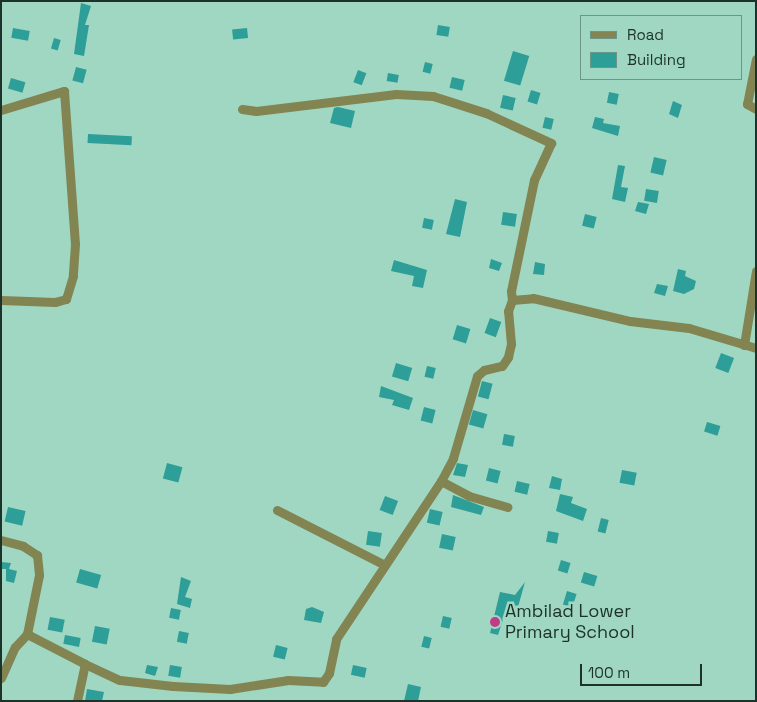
<!DOCTYPE html>
<style>
body{margin:0}
#map{position:relative;width:757px;height:702px;overflow:hidden;background:#a0d7c2;font-family:"Space Grotesk",sans-serif}
div>[style]{position:absolute}
[style*='--x']{left:calc(var(--x)*1px);top:calc(var(--y)*1px);width:calc(var(--w)*1px);rotate:calc(var(--a)*1deg)}
.building>*{inset:0;background:#2d9e98;transform-origin:0 0}
.minor>*{height:9px;margin:-4.5px;padding:0 4.5px;transform-origin:4.5px;border-radius:4.5px;background:#828451}
.dots>*{width:14px;height:14px;translate:-50% -50%;box-sizing:border-box;border:2px solid #a0d7c2;border-radius:50%}
span{translate:-50% -50%;white-space:nowrap;text-align:center;line-height:1.15;-webkit-text-stroke:5px #a0d7c2;paint-order:stroke}
.poi-label{font-size:18px;color:#1c322a}
.left{translate:0 -50%;text-align:left}
.frame{position:absolute;inset:0;border:2px solid #1c322a;pointer-events:none}
.legend{position:absolute;left:580px;top:15px;width:162px;height:65px;box-sizing:border-box;background:#a0d7c2;border:1px solid #6b9585;margin:0;padding:6px 9px;list-style:none;font-size:15px;color:#1c322a}
.legend li{display:flex;align-items:center;gap:10px;height:25px}
.legend b{width:25px;border:1px solid #6b9585}
.scale{position:absolute;left:580px;top:664px;width:122px;height:22px;box-sizing:border-box;border:2px solid #1c322a;border-top:0;padding-left:6px;font-size:15px;line-height:18px;white-space:nowrap;color:#1c322a;-webkit-text-stroke:4px #a0d7c2;paint-order:stroke}
</style>
<div id="map">
<div class="building">
<div style="clip-path:polygon(81px 3px,91px 6px,85px 25px,89px 25px,84px 56px,74px 54px)"></div>
<div style="left:438px;top:25px;width:12px;height:10px;rotate:9deg"></div>
<div style="left:13px;top:28px;width:17px;height:10px;rotate:10deg"></div>
<div style="left:247px;top:28px;width:10px;height:15px;rotate:84deg"></div>
<div style="left:54px;top:38px;width:7px;height:11px;rotate:16deg"></div>
<div style="left:513px;top:51px;width:17px;height:31px;rotate:17deg"></div>
<div style="left:425px;top:62px;width:8px;height:10px;rotate:14deg"></div>
<div style="left:76px;top:67px;width:11px;height:14px;rotate:15deg"></div>
<div style="left:358px;top:70px;width:9px;height:13px;rotate:21deg"></div>
<div style="left:388px;top:73px;width:11px;height:8px;rotate:10deg"></div>
<div style="left:452px;top:77px;width:13px;height:11px;rotate:13deg"></div>
<div style="left:11px;top:78px;width:15px;height:11px;rotate:16deg"></div>
<div style="left:531px;top:90px;width:10px;height:12px;rotate:17deg"></div>
<div style="left:609px;top:92px;width:10px;height:11px;rotate:11deg"></div>
<div style="left:503px;top:95px;width:13px;height:13px;rotate:13deg"></div>
<div style="clip-path:polygon(673px 101px,682px 105px,678px 118px,669px 114px)"></div>
<div style="clip-path:polygon(338px 107px,355px 111px,351px 128px,330px 123px,334px 108px)"></div>
<div style="left:545px;top:117px;width:9px;height:11px;rotate:13deg"></div>
<div style="clip-path:polygon(595px 117px,604px 119px,603px 123px,620px 126px,618px 136px,592px 128px)"></div>
<div style="left:88px;top:134px;width:44px;height:9px;rotate:3deg"></div>
<div style="left:654px;top:157px;width:13px;height:16px;rotate:13deg"></div>
<div style="clip-path:polygon(618px 165px,625px 166px,621px 187px,628px 188px,625px 202px,612px 199px)"></div>
<div style="left:646px;top:189px;width:13px;height:12px;rotate:9deg"></div>
<div style="clip-path:polygon(455px 199px,467px 202px,460px 237px,446px 234px)"></div>
<div style="clip-path:polygon(638px 202px,649px 204px,646px 214px,635px 211px)"></div>
<div style="left:503px;top:212px;width:14px;height:13px;rotate:8deg"></div>
<div style="left:585px;top:214px;width:12px;height:12px;rotate:14deg"></div>
<div style="left:424px;top:218px;width:10px;height:10px;rotate:11deg"></div>
<div style="clip-path:polygon(491px 259px,502px 263px,499px 271px,489px 268px)"></div>
<div style="clip-path:polygon(394px 260px,427px 270px,423px 288px,412px 286px,414px 276px,391px 271px)"></div>
<div style="clip-path:polygon(535px 262px,545px 264px,544px 275px,533px 274px)"></div>
<div style="clip-path:polygon(678px 269px,686px 271px,685px 276px,696px 281px,694px 289px,684px 294px,673px 291px)"></div>
<div style="clip-path:polygon(657px 284px,668px 286px,665px 296px,654px 293px)"></div>
<div style="left:490px;top:318px;width:12px;height:16px;rotate:20deg"></div>
<div style="left:457px;top:325px;width:14px;height:15px;rotate:17deg"></div>
<div style="left:721px;top:353px;width:14px;height:16px;rotate:21deg"></div>
<div style="left:396px;top:363px;width:17px;height:14px;rotate:17deg"></div>
<div style="left:427px;top:366px;width:9px;height:11px;rotate:13deg"></div>
<div style="left:482px;top:381px;width:11px;height:16px;rotate:15deg"></div>
<div style="clip-path:polygon(381px 386px,413px 398px,409px 410px,392px 405px,394px 400px,379px 397px)"></div>
<div style="left:424px;top:407px;width:12px;height:14px;rotate:14deg"></div>
<div style="left:473px;top:410px;width:15px;height:15px;rotate:16deg"></div>
<div style="left:707px;top:422px;width:14px;height:10px;rotate:17deg"></div>
<div style="left:504px;top:434px;width:11px;height:11px;rotate:10deg"></div>
<div style="left:167px;top:463px;width:16px;height:16px;rotate:15deg"></div>
<div style="clip-path:polygon(457px 463px,468px 465px,465px 477px,453px 475px)"></div>
<div style="left:489px;top:468px;width:12px;height:13px;rotate:14deg"></div>
<div style="left:622px;top:470px;width:15px;height:13px;rotate:11deg"></div>
<div style="clip-path:polygon(552px 476px,562px 479px,560px 490px,549px 488px)"></div>
<div style="left:517px;top:481px;width:13px;height:11px;rotate:13deg"></div>
<div style="clip-path:polygon(560px 494px,573px 497px,571px 503px,587px 509px,583px 521px,556px 511px)"></div>
<div style="clip-path:polygon(453px 495px,484px 507px,481px 515px,451px 507px)"></div>
<div style="left:385px;top:496px;width:14px;height:15px;rotate:21deg"></div>
<div style="left:8px;top:507px;width:18px;height:15px;rotate:13deg"></div>
<div style="left:430px;top:509px;width:13px;height:14px;rotate:13deg"></div>
<div style="left:601px;top:518px;width:8px;height:14px;rotate:14deg"></div>
<div style="left:368px;top:531px;width:14px;height:14px;rotate:8deg"></div>
<div style="left:548px;top:531px;width:11px;height:11px;rotate:10deg"></div>
<div style="left:442px;top:534px;width:14px;height:14px;rotate:12deg"></div>
<div style="left:561px;top:560px;width:10px;height:11px;rotate:17deg"></div>
<div style="clip-path:polygon(1px 562px,11px 563px,9px 569px,17px 571px,14px 583px,6px 581px,6px 569px,1px 569px)"></div>
<div style="left:80px;top:569px;width:22px;height:14px;rotate:16deg"></div>
<div style="left:584px;top:572px;width:14px;height:11px;rotate:17deg"></div>
<div style="clip-path:polygon(181px 577px,191px 581px,185px 597px,192px 599px,190px 608px,177px 604px)"></div>
<div style="clip-path:polygon(525px 582px,518px 607px,505px 613px,498px 635px,490px 633px,500px 592px,515px 595px)"></div>
<div style="left:567px;top:591px;width:10px;height:14px;rotate:17deg"></div>
<div style="clip-path:polygon(312px 607px,324px 612px,321px 623px,304px 620px,306px 609px)"></div>
<div style="left:171px;top:608px;width:10px;height:10px;rotate:11deg"></div>
<div style="left:443px;top:616px;width:9px;height:11px;rotate:13deg"></div>
<div style="left:50px;top:617px;width:15px;height:13px;rotate:11deg"></div>
<div style="left:95px;top:626px;width:15px;height:16px;rotate:11deg"></div>
<div style="left:179px;top:631px;width:10px;height:11px;rotate:11deg"></div>
<div style="left:65px;top:635px;width:16px;height:9px;rotate:11deg"></div>
<div style="left:424px;top:636px;width:8px;height:11px;rotate:14deg"></div>
<div style="left:276px;top:645px;width:12px;height:12px;rotate:14deg"></div>
<div style="clip-path:polygon(147px 665px,158px 667px,155px 676px,145px 673px)"></div>
<div style="left:170px;top:665px;width:12px;height:11px;rotate:9deg"></div>
<div style="left:353px;top:665px;width:14px;height:10px;rotate:12deg"></div>
<div style="clip-path:polygon(408px 684px,421px 687px,418px 701px,404px 701px)"></div>
<div style="clip-path:polygon(87px 689px,104px 692px,102px 701px,85px 701px)"></div>
</div>
<div class="minor">
<div style="--x:756;--y:59;--w:46;--a:101.3"></div>
<div style="--x:747;--y:104;--w:10;--a:29"></div>
<div style="--x:242;--y:109;--w:14;--a:8"></div>
<div style="--x:256;--y:111;--w:141;--a:-6.9"></div>
<div style="--x:396;--y:94;--w:37;--a:3"></div>
<div style="--x:433;--y:96;--w:56;--a:17.8"></div>
<div style="--x:486;--y:113;--w:72;--a:24.8"></div>
<div style="--x:551;--y:143;--w:41;--a:114.7"></div>
<div style="--x:534;--y:180;--w:113;--a:101.7"></div>
<div style="--x:511;--y:291;--w:9;--a:84"></div>
<div style="--x:1;--y:110;--w:66;--a:-16.8"></div>
<div style="--x:64;--y:91;--w:153;--a:85.9"></div>
<div style="--x:75;--y:244;--w:32;--a:94"></div>
<div style="--x:73;--y:276;--w:24;--a:107"></div>
<div style="--x:66;--y:299;--w:11;--a:165"></div>
<div style="--x:55;--y:302;--w:54;--a:-177.9"></div>
<div style="--x:744;--y:345;--w:75;--a:-80.8"></div>
<div style="--x:441;--y:481;--w:32;--a:28"></div>
<div style="--x:469;--y:496;--w:40;--a:16"></div>
<div style="--x:277;--y:510;--w:121;--a:27"></div>
<div style="--x:1;--y:540;--w:23;--a:15"></div>
<div style="--x:23;--y:546;--w:17;--a:33"></div>
<div style="--x:37;--y:555;--w:20;--a:84"></div>
<div style="--x:39;--y:575;--w:60;--a:101.5"></div>
<div style="--x:27;--y:634;--w:65;--a:27.3"></div>
<div style="--x:85;--y:664;--w:38;--a:25"></div>
<div style="--x:120;--y:680;--w:53;--a:6.5"></div>
<div style="--x:173;--y:686;--w:57;--a:3"></div>
<div style="--x:230;--y:689;--w:59;--a:-8.8"></div>
<div style="--x:288;--y:680;--w:35;--a:3"></div>
<div style="--x:323;--y:682;--w:11;--a:-56"></div>
<div style="--x:329;--y:673;--w:35;--a:-78"></div>
<div style="--x:336;--y:639;--w:190;--a:-56.4"></div>
<div style="--x:441;--y:481;--w:26;--a:-62"></div>
<div style="--x:453;--y:458;--w:85;--a:-73.7"></div>
<div style="--x:477;--y:376;--w:9;--a:-41"></div>
<div style="--x:484;--y:370;--w:18;--a:-13"></div>
<div style="--x:502;--y:366;--w:11;--a:-56"></div>
<div style="--x:508;--y:357;--w:13;--a:-77"></div>
<div style="--x:511;--y:344;--w:33;--a:-95"></div>
<div style="--x:508;--y:311;--w:12;--a:-70"></div>
<div style="--x:512;--y:300;--w:21;--a:-5"></div>
<div style="--x:533;--y:298;--w:100;--a:13.3"></div>
<div style="--x:630;--y:321;--w:59;--a:6.8"></div>
<div style="--x:689;--y:328;--w:70;--a:16.6"></div>
<div style="--x:1;--y:678;--w:34;--a:-66"></div>
<div style="--x:15;--y:647;--w:18;--a:-47"></div>
<div style="--x:77;--y:701;--w:38;--a:-78"></div>
</div>
<div class="dots">
<div style="left:495px;top:622px;background:#bf3d86"></div>
</div>
<div class="poi-label">
<span class="left" style="left:505px;top:622px">Ambilad Lower<br>Primary School</span>
</div>
<div class="frame"></div>
<ul class="legend">
<li><b style="height:6px;background:#828451"></b>Road</li>
<li><b style="height:14px;background:#2d9e98"></b>Building</li>
</ul>
<div class="scale">100 m</div>
</div>
